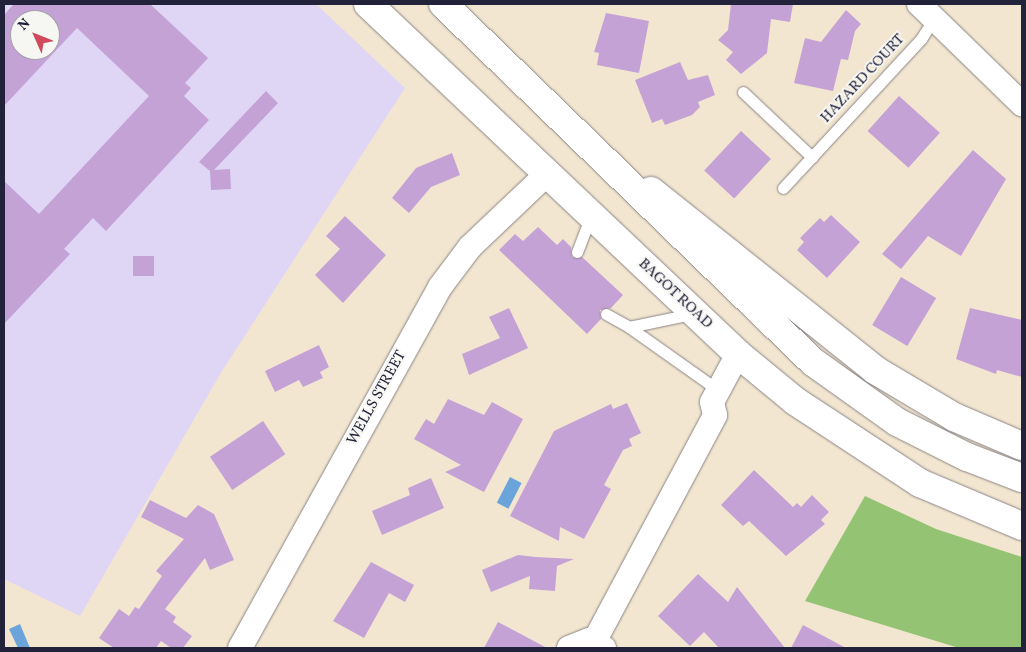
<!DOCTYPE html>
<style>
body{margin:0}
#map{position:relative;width:1026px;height:652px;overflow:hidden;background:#f3e6d0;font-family:Vollkorn,serif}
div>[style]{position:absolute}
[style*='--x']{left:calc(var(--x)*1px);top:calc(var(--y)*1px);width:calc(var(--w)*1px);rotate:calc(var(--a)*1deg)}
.built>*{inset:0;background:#dfd5f5}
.green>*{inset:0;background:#94c373}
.water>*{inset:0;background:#6ba4da;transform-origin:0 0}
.building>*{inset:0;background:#c5a2d6;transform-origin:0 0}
.roads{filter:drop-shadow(0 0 1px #8a8486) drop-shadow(0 0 1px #8a8486)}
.lane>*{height:11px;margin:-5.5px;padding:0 5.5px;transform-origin:5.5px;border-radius:5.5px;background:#fff}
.street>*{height:24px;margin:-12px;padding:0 12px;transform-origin:12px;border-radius:12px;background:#fff}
.secondary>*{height:28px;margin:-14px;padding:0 14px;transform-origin:14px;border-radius:14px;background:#fff}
span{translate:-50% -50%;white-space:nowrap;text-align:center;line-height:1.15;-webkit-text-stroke:4px #f6f6f2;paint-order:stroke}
.street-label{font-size:15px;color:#22223b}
.frame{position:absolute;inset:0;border:5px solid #22223b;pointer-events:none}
.north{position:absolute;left:10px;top:10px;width:50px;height:50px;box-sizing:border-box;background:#f6f6f2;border:1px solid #a1a1a9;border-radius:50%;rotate:314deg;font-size:14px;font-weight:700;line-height:20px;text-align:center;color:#22223b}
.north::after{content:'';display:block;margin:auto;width:18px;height:22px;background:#d1495b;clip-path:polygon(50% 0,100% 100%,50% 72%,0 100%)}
</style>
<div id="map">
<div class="built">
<div style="clip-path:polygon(evenodd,4px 4px,316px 4px,405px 88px,222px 371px,80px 616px,4px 579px,4px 4px,20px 20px,50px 20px,50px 50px,20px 50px,20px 20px)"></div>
</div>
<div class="green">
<div style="clip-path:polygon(865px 496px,936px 529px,1022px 557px,1022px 648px,959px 648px,805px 601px)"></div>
</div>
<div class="water">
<div style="left:510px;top:477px;width:13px;height:29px;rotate:27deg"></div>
<div style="clip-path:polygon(20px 624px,30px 648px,18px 648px,9px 629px)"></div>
</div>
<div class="building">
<div style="clip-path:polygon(evenodd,14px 4px,150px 4px,208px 58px,185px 83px,191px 88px,184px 96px,209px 120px,106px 231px,93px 218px,64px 249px,70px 254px,4px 324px,4px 181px,39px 214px,149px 96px,77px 28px,4px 106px,4px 15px,14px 4px,20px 20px,50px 20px,50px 50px,20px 50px,20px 20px)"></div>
<div style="clip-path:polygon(731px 4px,793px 4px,790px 22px,771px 19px,767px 53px,741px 74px,726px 60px,733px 52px,718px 40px,728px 30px)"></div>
<div style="clip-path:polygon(846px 10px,861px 24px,855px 31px,848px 60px,841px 59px,833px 91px,794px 83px,805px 38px,821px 42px)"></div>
<div style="clip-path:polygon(606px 13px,649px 21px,639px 73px,597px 65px,599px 53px,594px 52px)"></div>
<div style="clip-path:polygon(680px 62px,688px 80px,708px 75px,715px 95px,698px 102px,700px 107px,692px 115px,665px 125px,662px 119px,652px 123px,635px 80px)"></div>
<div style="clip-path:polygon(266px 91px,278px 103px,214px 170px,230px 169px,231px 189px,211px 190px,210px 171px,199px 162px)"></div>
<div style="left:899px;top:96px;width:55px;height:47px;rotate:42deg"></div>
<div style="left:741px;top:131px;width:41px;height:54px;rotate:43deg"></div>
<div style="clip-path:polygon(973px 150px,1006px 179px,961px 256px,928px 236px,901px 269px,882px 254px)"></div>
<div style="clip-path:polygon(452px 153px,460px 175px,431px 187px,409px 213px,392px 198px,416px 168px)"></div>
<div style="clip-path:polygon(831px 215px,860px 242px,827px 278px,797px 250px,804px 242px,800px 238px,820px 218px,824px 222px)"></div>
<div style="clip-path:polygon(345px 216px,386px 255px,343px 303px,315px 275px,340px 249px,326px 236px)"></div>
<div style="clip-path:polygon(538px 227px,557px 245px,563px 239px,571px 247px,572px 257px,582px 257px,623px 295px,611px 308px,600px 310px,601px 319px,587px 334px,499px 250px,515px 234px,523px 241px)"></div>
<div style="left:154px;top:256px;width:20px;height:21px;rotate:90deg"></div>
<div style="left:901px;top:277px;width:41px;height:56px;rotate:31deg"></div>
<div style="clip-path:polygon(509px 308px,528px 348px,469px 375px,462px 354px,500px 338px,489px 317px)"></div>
<div style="clip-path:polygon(970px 308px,1022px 320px,1022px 377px,997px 370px,996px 374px,956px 359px)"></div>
<div style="clip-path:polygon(319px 345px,329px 367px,320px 372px,323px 378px,303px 387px,299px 380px,275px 392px,265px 371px)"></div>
<div style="clip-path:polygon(448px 399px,484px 415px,492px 402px,523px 419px,484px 492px,445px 472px,461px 465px,414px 439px,426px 419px,434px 424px)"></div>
<div style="clip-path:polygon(627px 403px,641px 433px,629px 439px,632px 446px,623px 450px,604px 485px,611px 489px,584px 539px,560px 527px,559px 541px,510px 516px,554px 431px,611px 404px,613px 409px)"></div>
<div style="left:263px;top:421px;width:40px;height:64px;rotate:56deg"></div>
<div style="clip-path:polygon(754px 470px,793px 507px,797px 503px,801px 507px,812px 495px,829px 512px,821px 520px,825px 524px,786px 556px,749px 521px,743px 526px,721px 505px)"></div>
<div style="clip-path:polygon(431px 478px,444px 508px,382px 535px,372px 511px,410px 495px,408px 488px)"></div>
<div style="clip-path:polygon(150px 500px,186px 518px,198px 505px,214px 514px,234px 560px,210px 570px,205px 558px,165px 609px,176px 617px,173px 622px,192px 636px,183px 648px,171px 648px,161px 641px,156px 648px,114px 648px,99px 638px,119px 609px,129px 616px,135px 607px,139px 609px,162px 576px,156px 571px,184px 539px,141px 517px)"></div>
<div style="clip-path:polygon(518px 555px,536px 557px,574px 559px,557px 566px,555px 591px,529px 589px,530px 576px,491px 592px,482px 570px)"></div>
<div style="clip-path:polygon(371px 562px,414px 585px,405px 602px,389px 593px,364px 638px,333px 621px)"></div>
<div style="clip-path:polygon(698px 574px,728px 602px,737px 587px,785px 648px,719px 648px,704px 632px,690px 646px,658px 616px)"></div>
<div style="clip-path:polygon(498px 622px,547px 648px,484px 648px)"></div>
<div style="clip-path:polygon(803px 625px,846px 648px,791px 648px)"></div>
</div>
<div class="roads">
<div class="lane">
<div style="--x:743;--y:92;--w:95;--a:43.3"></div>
<div style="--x:783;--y:188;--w:203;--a:-47.2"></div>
<div style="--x:921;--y:39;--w:25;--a:-58"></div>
<div style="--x:577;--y:252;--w:39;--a:-69"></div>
<div style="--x:606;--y:314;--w:26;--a:29"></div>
<div style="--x:629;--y:327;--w:63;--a:-11.8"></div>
<div style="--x:629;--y:327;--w:109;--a:35.3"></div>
</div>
<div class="street">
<div style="--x:919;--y:4;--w:144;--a:44.2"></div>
<div style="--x:594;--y:642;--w:257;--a:-61.9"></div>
<div style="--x:715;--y:415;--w:13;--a:-103"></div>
<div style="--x:712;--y:402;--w:55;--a:-61.6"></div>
<div style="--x:240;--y:648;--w:413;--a:-61"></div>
<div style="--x:440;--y:287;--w:50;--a:-53.1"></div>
<div style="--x:470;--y:247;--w:108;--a:-43.5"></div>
<div style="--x:569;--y:648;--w:22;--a:-22"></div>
<div style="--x:589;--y:640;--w:17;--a:28"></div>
</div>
<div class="secondary">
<div style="--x:368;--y:4;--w:509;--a:43.41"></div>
<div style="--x:738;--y:354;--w:74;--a:39.5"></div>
<div style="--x:795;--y:401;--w:149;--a:33.3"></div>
<div style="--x:920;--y:483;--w:111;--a:22.9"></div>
<div style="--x:443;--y:4;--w:515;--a:44.06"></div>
<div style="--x:813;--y:362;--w:103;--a:35.5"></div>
<div style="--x:897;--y:422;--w:78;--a:26.6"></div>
<div style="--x:967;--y:457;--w:59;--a:20.9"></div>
<div style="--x:651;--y:191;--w:287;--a:38.6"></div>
<div style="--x:875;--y:370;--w:92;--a:30.7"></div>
<div style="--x:954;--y:417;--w:74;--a:23.1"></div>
</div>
</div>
<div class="street-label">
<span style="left:863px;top:79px;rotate:-47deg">HAZARD COURT</span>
<span style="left:675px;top:294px;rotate:43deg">BAGOT ROAD</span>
<span style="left:377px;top:398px;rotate:-61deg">WELLS STREET</span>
</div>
<div class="frame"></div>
<div class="north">N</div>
</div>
